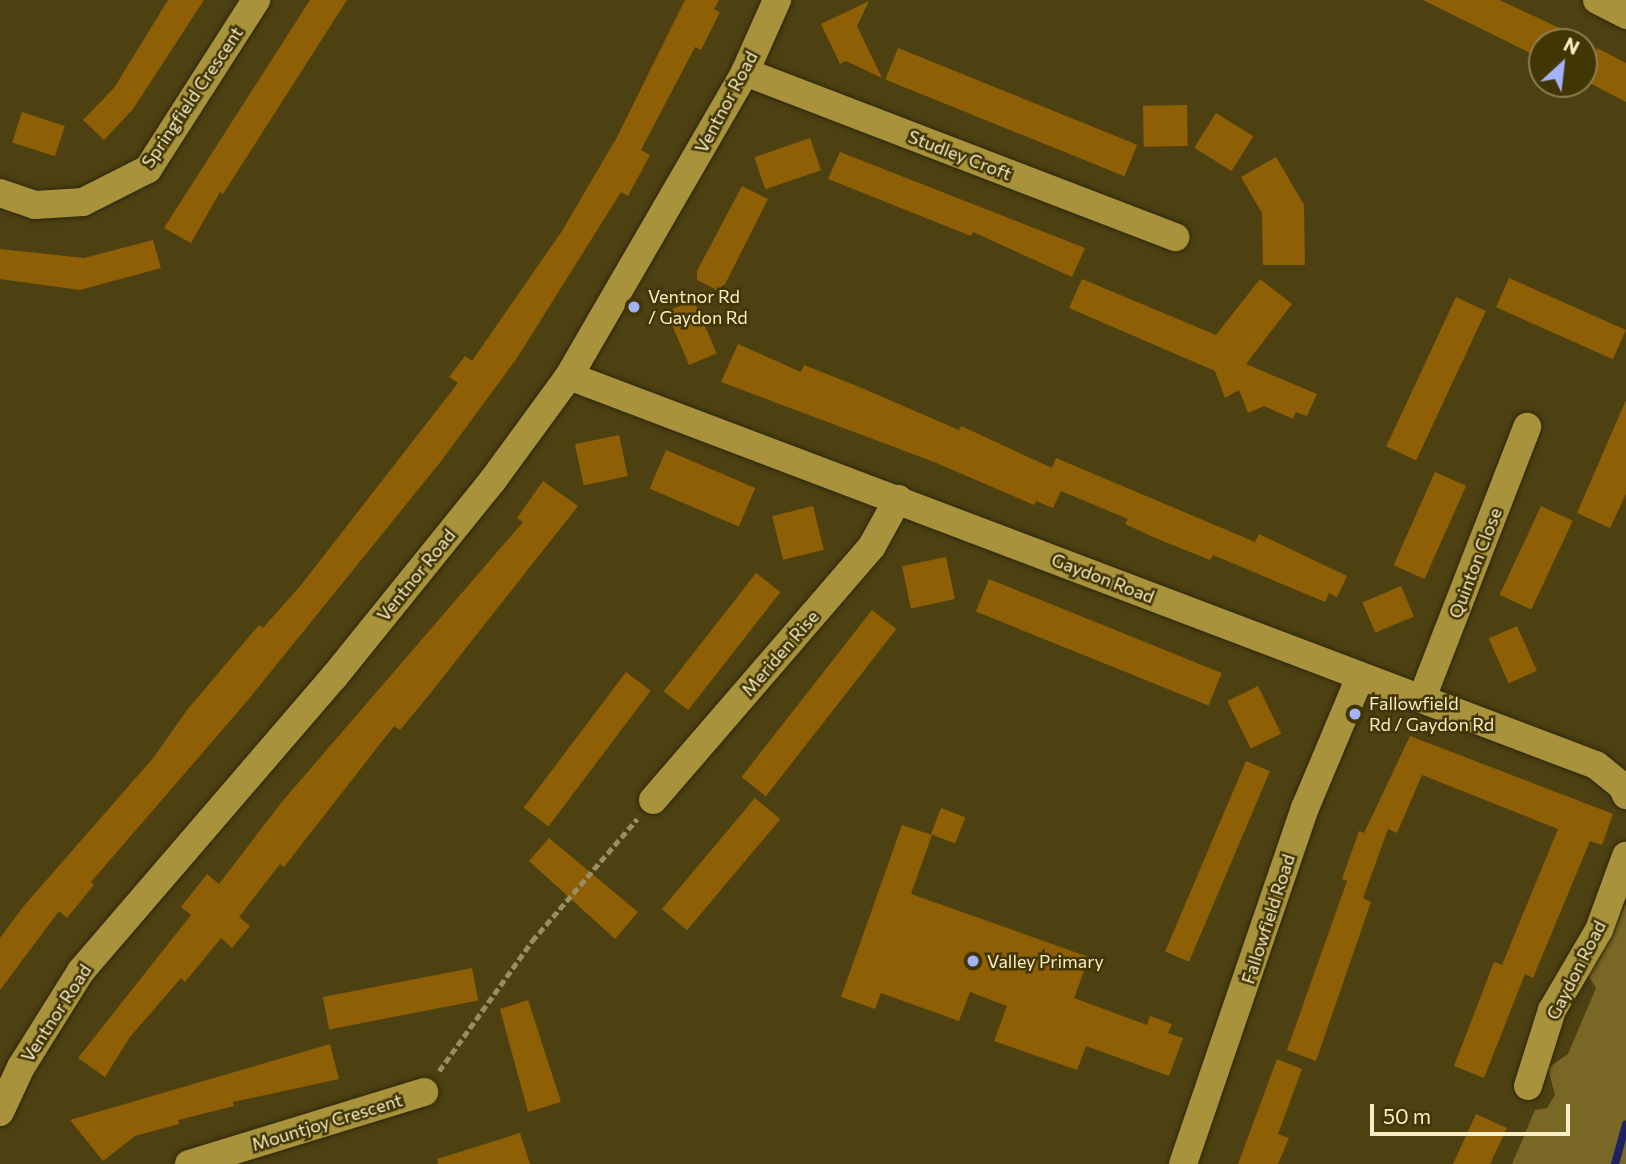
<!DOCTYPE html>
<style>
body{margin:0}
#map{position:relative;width:1626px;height:1164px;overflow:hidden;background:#4d4112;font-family:Commissioner,sans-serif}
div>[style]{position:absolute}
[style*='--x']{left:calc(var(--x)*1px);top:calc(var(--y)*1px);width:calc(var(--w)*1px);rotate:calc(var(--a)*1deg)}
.green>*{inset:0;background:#786725}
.stream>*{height:8px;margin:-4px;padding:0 4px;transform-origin:4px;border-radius:4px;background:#1f2261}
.building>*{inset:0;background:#8e5f04;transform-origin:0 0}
.path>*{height:4.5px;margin-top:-2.25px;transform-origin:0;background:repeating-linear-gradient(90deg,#998e61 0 7px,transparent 0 10.5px)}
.roads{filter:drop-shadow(0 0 2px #2f280c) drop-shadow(0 0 2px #2f280c)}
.minor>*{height:28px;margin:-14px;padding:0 14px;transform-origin:14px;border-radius:14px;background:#a8923b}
.dots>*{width:19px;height:19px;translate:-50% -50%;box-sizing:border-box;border:4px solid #423605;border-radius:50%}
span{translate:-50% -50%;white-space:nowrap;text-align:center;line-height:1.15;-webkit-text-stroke:5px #423605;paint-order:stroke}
.street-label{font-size:18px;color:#f8edc4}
.poi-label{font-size:18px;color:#f8edc4}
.left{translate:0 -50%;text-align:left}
.north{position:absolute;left:1528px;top:28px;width:70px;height:70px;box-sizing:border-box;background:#423605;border:2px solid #8b7f51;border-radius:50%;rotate:27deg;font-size:19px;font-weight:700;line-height:28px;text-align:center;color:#f8edc4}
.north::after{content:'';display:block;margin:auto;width:24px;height:32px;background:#a3b2fd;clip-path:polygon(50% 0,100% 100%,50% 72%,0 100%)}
.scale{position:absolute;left:1370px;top:1104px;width:200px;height:32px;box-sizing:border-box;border:4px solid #f8edc4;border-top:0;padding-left:9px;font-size:21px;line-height:24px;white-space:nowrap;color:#f8edc4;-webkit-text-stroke:5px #423605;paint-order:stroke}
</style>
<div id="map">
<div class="green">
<div style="clip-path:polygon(1626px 904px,1626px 1164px,1512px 1164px,1535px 1110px,1547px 1108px,1555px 1095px,1548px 1068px,1568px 1054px,1596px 988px,1586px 972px)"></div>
</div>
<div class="stream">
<div style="--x:1615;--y:1164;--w:41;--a:-74.6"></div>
</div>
<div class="building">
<div style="clip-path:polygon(168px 0,204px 0,133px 109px,104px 140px,83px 120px,114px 88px)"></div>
<div style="clip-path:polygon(310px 0,347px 0,223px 194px,220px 192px,191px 243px,164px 228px)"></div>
<div style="clip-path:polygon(685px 0,719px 0,714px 9px,720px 12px,701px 50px,695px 47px,641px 150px,650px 155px,628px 196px,621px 192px,517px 358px,442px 460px,248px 700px,91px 882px,94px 885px,67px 918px,59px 911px,0 990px,0 938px,23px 907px,154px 757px,187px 710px,259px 625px,263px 628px,301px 585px,458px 383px,449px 377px,465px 356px,472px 361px,562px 231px,617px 137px)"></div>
<div style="clip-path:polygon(1423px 0,1499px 0,1590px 42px,1542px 42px,1542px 59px)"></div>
<div style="clip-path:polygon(869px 1px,857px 26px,882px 78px,846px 61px,840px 64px,821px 24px)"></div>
<div style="left:898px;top:48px;width:258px;height:34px;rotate:22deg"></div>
<div style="clip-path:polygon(1597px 48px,1626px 63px,1626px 102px,1584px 80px)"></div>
<div style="left:1187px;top:105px;width:41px;height:44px;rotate:89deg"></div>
<div style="left:22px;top:112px;width:45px;height:32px;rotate:18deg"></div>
<div style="left:1216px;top:113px;width:44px;height:41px;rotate:32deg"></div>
<div style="left:810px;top:138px;width:34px;height:59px;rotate:71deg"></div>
<div style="clip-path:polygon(840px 152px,1085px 248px,1072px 277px,973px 232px,971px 236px,828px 179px)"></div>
<div style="clip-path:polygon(1276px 157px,1304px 205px,1305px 265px,1263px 265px,1262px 213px,1241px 177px)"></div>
<div style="clip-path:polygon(742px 186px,768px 199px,721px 292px,697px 280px,697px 271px)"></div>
<div style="clip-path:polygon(153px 240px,161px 268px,80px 290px,0 279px,0 249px,84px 258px)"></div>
<div style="left:1509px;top:278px;width:128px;height:32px;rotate:24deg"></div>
<div style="clip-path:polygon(1082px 279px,1216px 335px,1260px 279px,1292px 304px,1246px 364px,1317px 394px,1307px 416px,1296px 412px,1293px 419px,1264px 406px,1248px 413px,1239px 390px,1225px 398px,1215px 371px,1069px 308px)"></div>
<div style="left:1456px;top:297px;width:33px;height:165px;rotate:25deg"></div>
<div style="left:694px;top:300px;width:58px;height:30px;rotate:67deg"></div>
<div style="clip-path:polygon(738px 344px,801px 372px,804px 365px,857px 386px,959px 430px,961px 426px,1052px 468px,1056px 458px,1255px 542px,1259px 534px,1347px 576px,1337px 597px,1329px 593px,1325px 602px,1213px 555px,1210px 560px,1153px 537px,1125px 524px,1128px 519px,1061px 491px,1053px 508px,1036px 501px,1034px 505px,934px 462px,721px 382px)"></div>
<div style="clip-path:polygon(1626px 400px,1626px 494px,1610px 528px,1577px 513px)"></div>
<div style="left:619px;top:435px;width:42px;height:45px;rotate:78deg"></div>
<div style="left:666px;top:450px;width:97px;height:42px;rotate:23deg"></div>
<div style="left:1435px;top:472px;width:34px;height:102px;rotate:24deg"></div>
<div style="clip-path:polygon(543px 481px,578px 506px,429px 695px,400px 730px,394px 726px,284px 867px,280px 864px,239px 917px,250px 926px,232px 948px,221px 938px,185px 982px,181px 978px,130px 1037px,105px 1077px,78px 1058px,191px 915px,181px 907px,207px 874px,219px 884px,281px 803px,523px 522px,517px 518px)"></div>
<div style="left:813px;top:506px;width:45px;height:42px;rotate:76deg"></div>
<div style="left:1541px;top:506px;width:35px;height:98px;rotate:25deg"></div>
<div style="left:946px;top:557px;width:43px;height:45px;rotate:78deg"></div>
<div style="left:756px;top:573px;width:31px;height:150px;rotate:38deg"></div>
<div style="left:989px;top:579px;width:251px;height:35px;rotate:22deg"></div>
<div style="left:1401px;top:586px;width:33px;height:42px;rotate:67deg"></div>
<div style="left:872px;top:610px;width:31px;height:212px;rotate:38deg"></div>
<div style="left:1517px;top:626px;width:49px;height:31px;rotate:66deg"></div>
<div style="left:626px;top:672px;width:31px;height:170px;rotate:37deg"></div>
<div style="left:1258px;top:686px;width:53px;height:34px;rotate:64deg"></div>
<div style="clip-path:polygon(1410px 736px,1613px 814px,1602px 845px,1590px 841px,1533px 978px,1525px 974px,1484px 1078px,1454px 1066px,1494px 962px,1502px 965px,1558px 829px,1422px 775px,1397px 833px,1388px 829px,1363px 898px,1371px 902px,1316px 1061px,1287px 1050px,1347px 881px,1342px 879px,1359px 831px,1364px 833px)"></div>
<div style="left:1246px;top:761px;width:26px;height:207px;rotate:23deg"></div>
<div style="left:755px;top:798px;width:33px;height:145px;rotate:40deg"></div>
<div style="left:941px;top:808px;width:26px;height:28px;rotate:21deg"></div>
<div style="clip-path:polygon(902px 825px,932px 835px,911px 894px,1089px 957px,1074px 998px,1147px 1025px,1150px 1016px,1172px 1024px,1168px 1033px,1183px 1038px,1169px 1076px,1086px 1046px,1077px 1070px,994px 1041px,1007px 1006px,970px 992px,959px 1021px,881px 993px,875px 1009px,841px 997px)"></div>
<div style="clip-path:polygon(549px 838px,638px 912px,615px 939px,529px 861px)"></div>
<div style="left:472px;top:968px;width:33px;height:152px;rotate:79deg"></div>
<div style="clip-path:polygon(528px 1000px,561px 1102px,528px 1112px,500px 1009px)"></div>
<div style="clip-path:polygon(330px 1044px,339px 1079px,233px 1102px,234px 1106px,178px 1120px,179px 1124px,135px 1136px,103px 1161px,70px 1120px)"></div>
<div style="clip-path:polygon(1277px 1059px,1302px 1069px,1278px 1134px,1289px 1138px,1278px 1164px,1238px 1164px)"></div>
<div style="clip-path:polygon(1476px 1114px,1507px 1128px,1490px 1164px,1453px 1164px)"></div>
<div style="clip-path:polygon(520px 1133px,530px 1164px,438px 1164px,437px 1159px)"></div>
</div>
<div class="path">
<div style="--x:439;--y:1071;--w:160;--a:-54.4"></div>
<div style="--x:532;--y:941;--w:161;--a:-49.3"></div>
</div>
<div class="roads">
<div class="minor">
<div style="--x:1597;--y:0;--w:33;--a:27"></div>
<div style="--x:745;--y:72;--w:461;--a:21"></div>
<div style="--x:0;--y:193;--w:37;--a:19"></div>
<div style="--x:35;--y:205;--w:48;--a:-3.6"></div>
<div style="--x:83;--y:202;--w:73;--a:-26.9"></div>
<div style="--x:148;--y:169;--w:201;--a:-57.4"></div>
<div style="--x:569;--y:376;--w:1098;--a:20.75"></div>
<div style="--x:1596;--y:765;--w:33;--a:39"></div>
<div style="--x:1622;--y:786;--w:10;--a:66"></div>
<div style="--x:1422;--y:698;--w:291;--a:-68.8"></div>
<div style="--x:653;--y:800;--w:335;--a:-49.2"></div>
<div style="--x:872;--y:546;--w:54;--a:-61"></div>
<div style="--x:1528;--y:1086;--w:80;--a:-72.5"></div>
<div style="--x:1552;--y:1010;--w:93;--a:-59.6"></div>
<div style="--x:1599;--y:930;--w:79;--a:-70"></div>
<div style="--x:0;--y:1112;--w:50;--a:-65"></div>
<div style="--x:21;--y:1067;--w:113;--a:-58"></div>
<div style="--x:81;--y:971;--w:388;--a:-49.3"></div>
<div style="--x:334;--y:677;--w:253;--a:-51.1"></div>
<div style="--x:493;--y:480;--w:129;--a:-53.8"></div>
<div style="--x:569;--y:376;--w:351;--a:-59.9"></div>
<div style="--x:745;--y:72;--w:79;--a:-66"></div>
<div style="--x:189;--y:1164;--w:246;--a:-17"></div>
<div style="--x:1183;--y:1164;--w:376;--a:-71.1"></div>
<div style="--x:1305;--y:808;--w:142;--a:-67.2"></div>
</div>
</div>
<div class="dots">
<div style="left:634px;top:307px;background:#a3b2fd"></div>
<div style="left:1355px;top:714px;background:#a3b2fd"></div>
<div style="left:973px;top:961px;background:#a3b2fd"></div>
</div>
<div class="street-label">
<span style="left:192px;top:97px;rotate:-56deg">Springfield Crescent</span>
<span style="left:726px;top:102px;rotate:-62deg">Ventnor Road</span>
<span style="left:960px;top:155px;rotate:21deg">Studley Croft</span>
<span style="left:1475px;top:563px;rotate:-69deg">Quinton Close</span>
<span style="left:416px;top:575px;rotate:-51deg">Ventnor Road</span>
<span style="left:1103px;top:578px;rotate:21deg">Gaydon Road</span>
<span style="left:780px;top:653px;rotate:-49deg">Meriden Rise</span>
<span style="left:1268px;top:919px;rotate:-72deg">Fallowfield Road</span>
<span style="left:1576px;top:970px;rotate:-63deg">Gaydon Road</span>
<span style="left:56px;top:1013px;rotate:-57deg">Ventnor Road</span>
<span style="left:327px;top:1122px;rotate:-17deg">Mountjoy Crescent</span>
</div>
<div class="poi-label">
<span class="left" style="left:648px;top:307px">Ventnor Rd<br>/ Gaydon Rd</span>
<span class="left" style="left:1369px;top:714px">Fallowfield<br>Rd / Gaydon Rd</span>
<span class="left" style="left:987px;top:961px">Valley Primary</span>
</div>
<div class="north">N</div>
<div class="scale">50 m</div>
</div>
